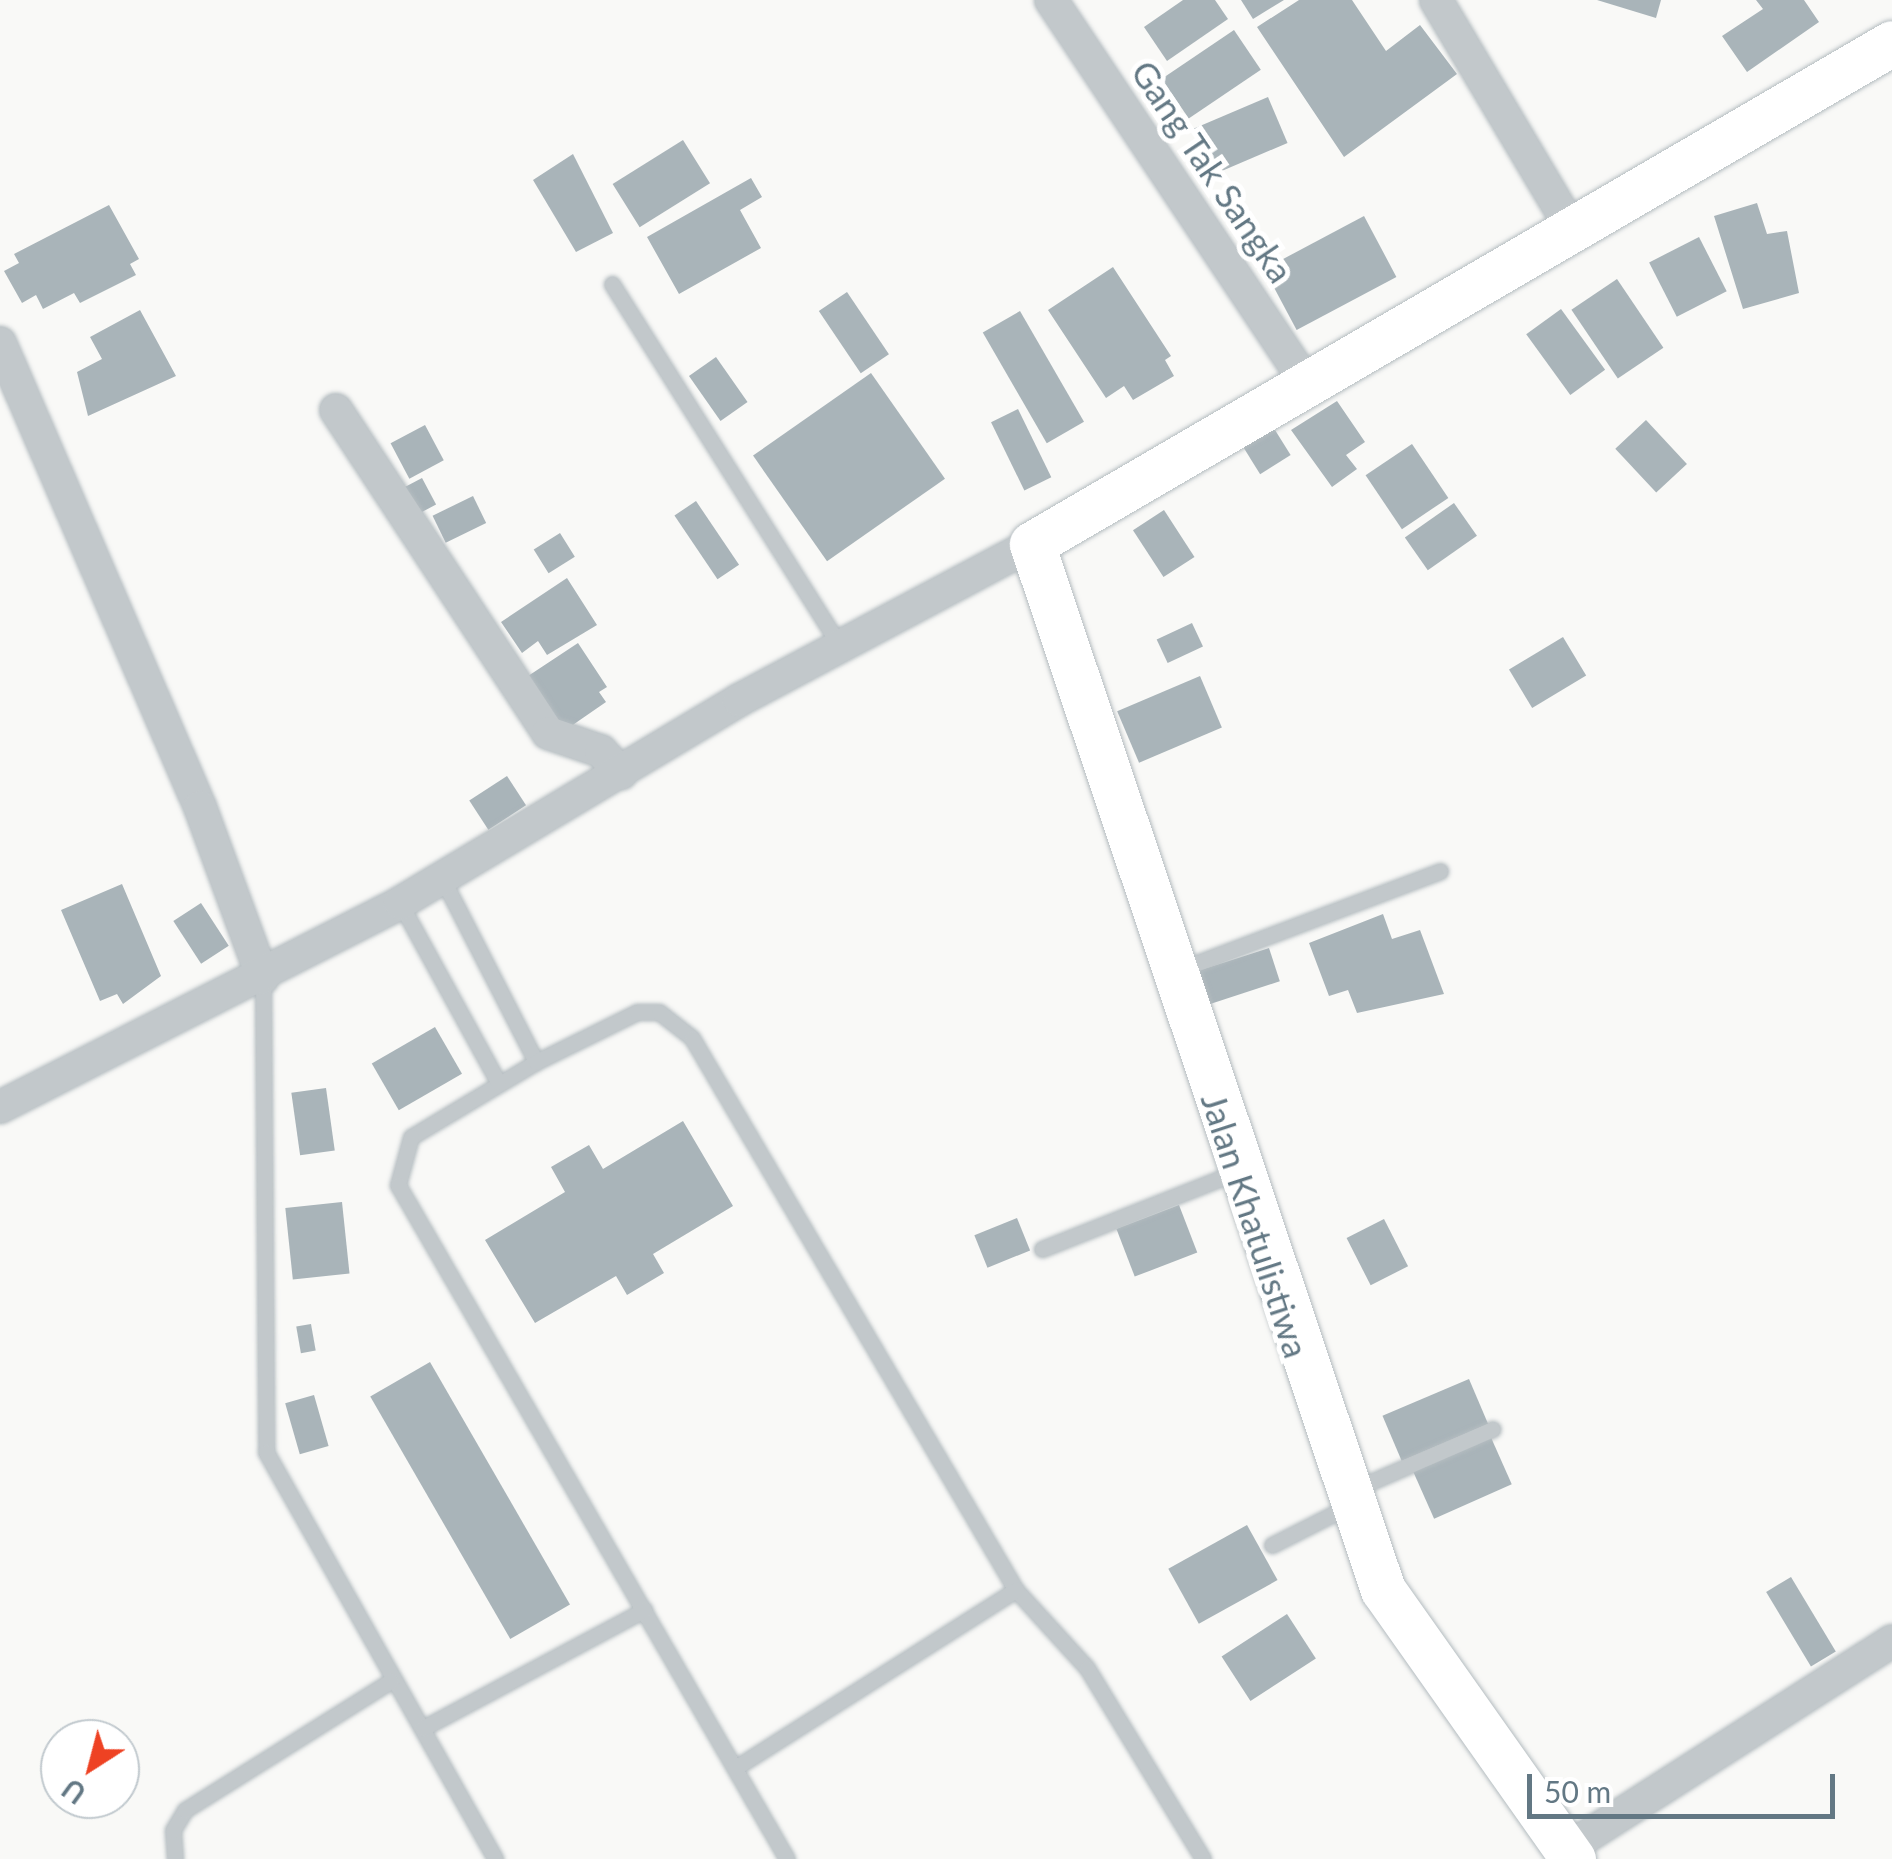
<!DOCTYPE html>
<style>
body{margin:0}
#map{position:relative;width:1892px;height:1859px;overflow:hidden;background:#f9f9f7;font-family:Lato,sans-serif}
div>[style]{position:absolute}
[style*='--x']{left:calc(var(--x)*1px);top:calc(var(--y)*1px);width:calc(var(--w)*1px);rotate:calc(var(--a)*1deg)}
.building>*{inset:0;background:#a9b4b9;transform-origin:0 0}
.roads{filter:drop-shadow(0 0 2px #b4bcc0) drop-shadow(0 0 2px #b4bcc0)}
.lane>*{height:15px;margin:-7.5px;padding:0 7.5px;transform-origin:7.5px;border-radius:7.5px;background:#c2c8cb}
.street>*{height:32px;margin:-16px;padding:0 16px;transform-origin:16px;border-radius:16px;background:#c2c8cb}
.secondary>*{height:45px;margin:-22.5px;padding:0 22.5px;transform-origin:22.5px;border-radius:22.5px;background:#fff}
span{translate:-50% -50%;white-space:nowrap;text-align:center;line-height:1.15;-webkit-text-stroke:10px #fff;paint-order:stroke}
.street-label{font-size:35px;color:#637884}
.north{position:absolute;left:40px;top:1719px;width:100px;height:100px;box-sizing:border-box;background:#fff;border:2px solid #c1c9ce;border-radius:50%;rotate:216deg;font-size:28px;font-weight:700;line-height:40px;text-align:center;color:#637884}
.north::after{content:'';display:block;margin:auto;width:35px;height:45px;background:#ee4223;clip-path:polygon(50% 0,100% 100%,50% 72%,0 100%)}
.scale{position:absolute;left:1527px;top:1774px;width:308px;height:45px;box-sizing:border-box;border:5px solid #637884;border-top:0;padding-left:12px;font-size:30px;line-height:35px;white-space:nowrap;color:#637884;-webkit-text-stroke:8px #fff;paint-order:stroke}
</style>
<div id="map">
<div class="building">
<div style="clip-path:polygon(1183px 0,1215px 0,1228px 19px,1167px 61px,1144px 27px)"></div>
<div style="clip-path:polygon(1241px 0,1284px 0,1253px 19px)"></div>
<div style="clip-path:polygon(1299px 0,1352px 0,1386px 51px,1420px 25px,1457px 74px,1344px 157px,1257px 27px)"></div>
<div style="clip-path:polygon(1597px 0,1661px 0,1656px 18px)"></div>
<div style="clip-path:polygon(1756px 0,1804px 0,1819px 22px,1747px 72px,1722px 36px,1763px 9px)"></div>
<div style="left:1234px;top:30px;width:48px;height:87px;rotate:56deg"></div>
<div style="left:1268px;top:97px;width:50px;height:81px;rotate:67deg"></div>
<div style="left:683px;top:140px;width:51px;height:83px;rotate:58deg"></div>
<div style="clip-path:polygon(573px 154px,613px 233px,576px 252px,533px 180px)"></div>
<div style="clip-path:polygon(751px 178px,762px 197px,740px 210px,761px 248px,679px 294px,647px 237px)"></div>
<div style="clip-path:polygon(1757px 203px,1767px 234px,1787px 231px,1799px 293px,1743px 309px,1714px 216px)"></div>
<div style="clip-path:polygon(109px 205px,139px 259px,130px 264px,136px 275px,80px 303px,74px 293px,43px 309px,36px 295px,22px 303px,4px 271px,19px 263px,14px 254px)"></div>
<div style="left:1364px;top:216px;width:69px;height:113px;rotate:62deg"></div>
<div style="left:1699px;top:237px;width:61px;height:56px;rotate:63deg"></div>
<div style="clip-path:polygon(1113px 267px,1171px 356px,1165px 360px,1174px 376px,1133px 400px,1124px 386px,1106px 398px,1048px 310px)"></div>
<div style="left:1617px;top:279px;width:83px;height:55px;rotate:56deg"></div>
<div style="left:847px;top:292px;width:75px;height:34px;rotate:56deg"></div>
<div style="left:1561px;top:309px;width:75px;height:43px;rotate:54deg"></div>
<div style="clip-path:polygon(140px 310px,176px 376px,88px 416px,77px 372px,102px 359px,90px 337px)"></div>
<div style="left:1020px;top:311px;width:128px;height:43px;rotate:60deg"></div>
<div style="left:716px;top:357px;width:55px;height:33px;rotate:55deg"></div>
<div style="left:871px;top:373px;width:129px;height:144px;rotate:55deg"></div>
<div style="clip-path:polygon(1337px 401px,1365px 442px,1346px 455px,1357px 469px,1332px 487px,1291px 430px)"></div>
<div style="left:1018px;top:409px;width:76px;height:30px;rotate:64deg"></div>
<div style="left:1646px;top:420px;width:60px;height:42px;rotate:47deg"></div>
<div style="left:1270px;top:422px;width:39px;height:36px;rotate:58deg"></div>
<div style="left:425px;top:425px;width:40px;height:39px;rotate:62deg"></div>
<div style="left:1412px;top:444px;width:65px;height:56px;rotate:56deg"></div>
<div style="left:422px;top:478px;width:30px;height:29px;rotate:62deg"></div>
<div style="left:473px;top:496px;width:30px;height:45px;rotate:64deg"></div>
<div style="left:696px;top:501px;width:77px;height:26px;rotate:56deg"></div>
<div style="left:1454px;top:503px;width:40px;height:60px;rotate:55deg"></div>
<div style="left:1164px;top:510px;width:56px;height:37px;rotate:57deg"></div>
<div style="left:560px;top:533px;width:28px;height:31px;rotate:58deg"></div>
<div style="clip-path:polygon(567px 578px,597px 625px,547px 655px,538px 641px,522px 653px,501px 622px)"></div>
<div style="left:1192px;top:623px;width:26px;height:39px;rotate:65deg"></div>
<div style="left:1563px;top:637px;width:45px;height:63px;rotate:59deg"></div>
<div style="clip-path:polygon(578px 643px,607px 687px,599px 692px,606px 702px,564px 731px,519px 682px)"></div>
<div style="left:1200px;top:676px;width:56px;height:90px;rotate:67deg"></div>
<div style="left:507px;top:776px;width:35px;height:45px;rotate:57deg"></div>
<div style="clip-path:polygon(122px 884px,161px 976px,123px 1004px,117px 994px,100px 1001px,61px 910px)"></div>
<div style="left:201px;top:903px;width:51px;height:33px;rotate:57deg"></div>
<div style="clip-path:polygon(1383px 914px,1392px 939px,1420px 930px,1444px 994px,1357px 1013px,1348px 990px,1329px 996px,1309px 943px)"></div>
<div style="left:1269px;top:948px;width:35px;height:78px;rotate:72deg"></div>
<div style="left:435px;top:1027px;width:54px;height:73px;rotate:60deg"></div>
<div style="left:326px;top:1088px;width:63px;height:35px;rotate:82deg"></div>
<div style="clip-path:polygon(683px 1121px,733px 1206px,653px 1254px,664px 1273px,627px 1295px,616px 1276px,535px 1323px,485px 1240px,565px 1192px,551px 1167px,589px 1145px,603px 1169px)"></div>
<div style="left:342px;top:1202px;width:72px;height:57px;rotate:84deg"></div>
<div style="left:1179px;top:1205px;width:51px;height:67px;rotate:69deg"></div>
<div style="left:1017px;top:1218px;width:35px;height:46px;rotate:68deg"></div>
<div style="left:1384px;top:1219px;width:53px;height:42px;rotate:63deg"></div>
<div style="left:311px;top:1324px;width:27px;height:15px;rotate:80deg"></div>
<div style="left:430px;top:1362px;width:280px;height:69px;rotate:60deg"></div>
<div style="left:1469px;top:1379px;width:49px;height:94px;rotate:67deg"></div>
<div style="left:314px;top:1395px;width:53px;height:30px;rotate:74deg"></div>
<div style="left:1489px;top:1433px;width:56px;height:85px;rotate:66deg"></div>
<div style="left:1247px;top:1525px;width:63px;height:90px;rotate:61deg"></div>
<div style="left:1791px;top:1577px;width:87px;height:29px;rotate:59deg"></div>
<div style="left:1287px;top:1614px;width:53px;height:78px;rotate:57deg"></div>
</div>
<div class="roads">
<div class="lane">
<div style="--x:612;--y:284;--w:426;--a:57.8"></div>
<div style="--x:442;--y:878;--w:207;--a:62.9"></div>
<div style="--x:536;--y:1062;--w:146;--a:149"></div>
<div style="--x:411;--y:1137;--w:50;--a:105.2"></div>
<div style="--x:398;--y:1185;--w:778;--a:60.01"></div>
<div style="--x:400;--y:903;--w:204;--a:61.3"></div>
<div style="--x:1181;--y:969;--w:277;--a:-20.7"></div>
<div style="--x:263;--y:978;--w:474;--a:89.6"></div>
<div style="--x:266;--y:1452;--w:467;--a:60.6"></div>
<div style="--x:536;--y:1062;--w:113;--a:-26.3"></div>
<div style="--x:637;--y:1012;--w:22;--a:0"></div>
<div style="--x:659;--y:1012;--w:42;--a:38.2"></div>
<div style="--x:692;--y:1038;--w:640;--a:59.59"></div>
<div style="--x:1016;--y:1590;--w:105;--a:47.7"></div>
<div style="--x:1087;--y:1668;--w:223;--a:58.7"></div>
<div style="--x:1042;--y:1249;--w:212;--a:-21.6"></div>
<div style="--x:1355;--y:1489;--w:150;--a:-23.5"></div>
<div style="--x:1272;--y:1545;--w:89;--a:-26.9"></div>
<div style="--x:423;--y:1728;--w:251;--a:-28.1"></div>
<div style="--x:735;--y:1768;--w:333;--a:-32.4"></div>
<div style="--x:175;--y:1859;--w:29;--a:-94"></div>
<div style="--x:173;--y:1830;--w:23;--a:-59"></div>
<div style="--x:185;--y:1810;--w:243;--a:-32.1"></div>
</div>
<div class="street">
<div style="--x:1051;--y:0;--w:464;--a:56.3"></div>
<div style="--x:1436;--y:0;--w:269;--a:59.3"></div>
<div style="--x:0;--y:343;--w:505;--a:66.68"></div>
<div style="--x:200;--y:807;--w:182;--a:69.8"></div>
<div style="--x:336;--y:410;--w:386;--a:56.7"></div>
<div style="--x:548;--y:733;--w:56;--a:18.8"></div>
<div style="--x:601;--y:751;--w:30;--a:48"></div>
<div style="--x:0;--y:1107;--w:449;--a:-27"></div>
<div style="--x:400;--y:903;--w:395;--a:-30.9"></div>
<div style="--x:739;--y:700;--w:332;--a:-28"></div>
<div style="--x:1567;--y:1849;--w:386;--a:-32.6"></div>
</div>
<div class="secondary">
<div style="--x:1573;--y:1859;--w:329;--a:-125.2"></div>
<div style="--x:1383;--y:1590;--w:1103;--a:-108.55"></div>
<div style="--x:1032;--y:544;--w:995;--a:-30.22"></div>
</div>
</div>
<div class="street-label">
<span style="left:1213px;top:171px;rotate:56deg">Gang Tak Sangka</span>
<span style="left:1256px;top:1225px;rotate:72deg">Jalan Khatulistiwa</span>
</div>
<div class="north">U</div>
<div class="scale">50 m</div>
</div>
